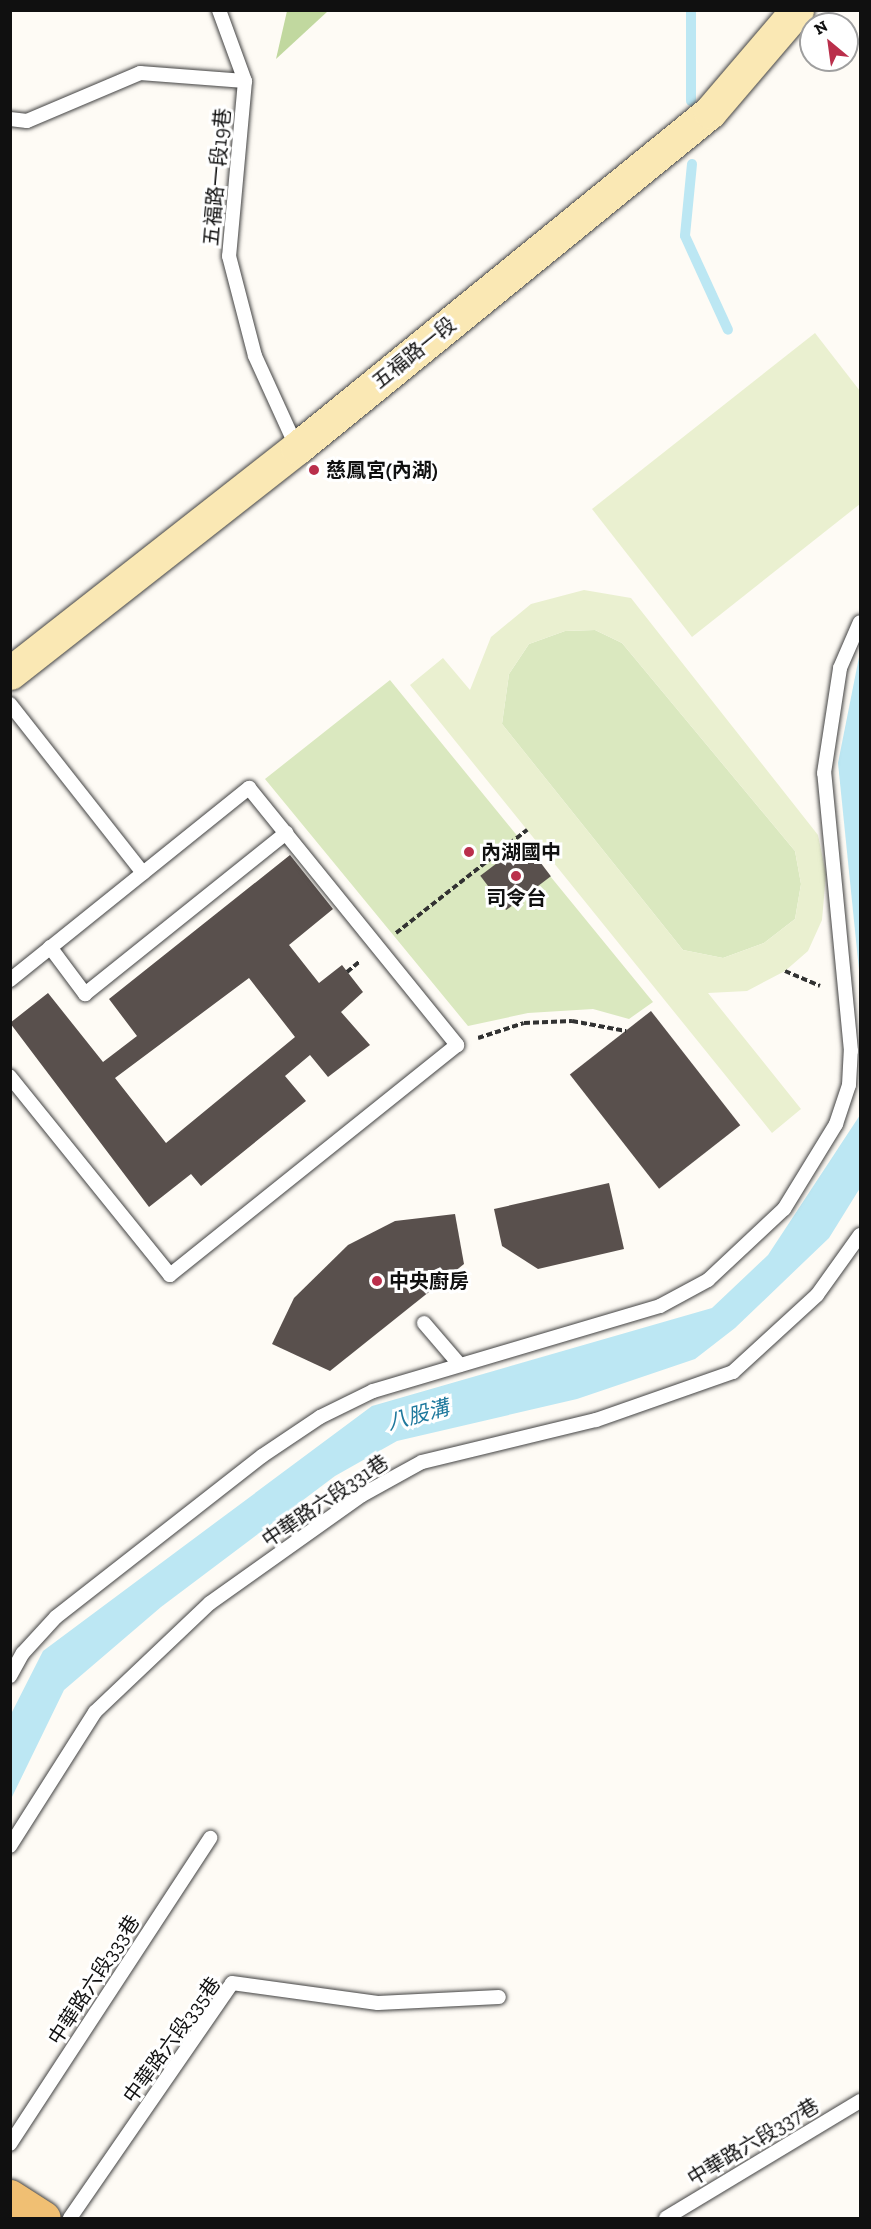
<!DOCTYPE html>
<meta charset="utf-8">
<style>
body{margin:0}
#map{position:relative;width:871px;height:2229px;overflow:hidden;background:#fefbf5;font-family:"Zilla Slab","Noto Sans TC",serif}
div>[style]{position:absolute}
[style*='--x']{left:calc(var(--x)*1px);top:calc(var(--y)*1px);width:calc(var(--w)*1px);rotate:calc(var(--a)*1deg)}
.green>*{inset:0;background:#dae8bf}
.forest>*{inset:0;background:#c1d89f}
.pitch>*{inset:0;background:#eaf0d0}
.water>*{inset:0;background:#bce7f3}
.stream>*{height:10px;margin:-5px;padding:0 5px;transform-origin:5px;border-radius:5px;background:#bce7f3}
.building>*{inset:0;background:#59504d;transform-origin:0 0}
.path>*{height:4px;margin-top:-2px;transform-origin:0;background:repeating-linear-gradient(90deg,#323232 0 6px,transparent 0 9px)}
.roads{filter:drop-shadow(0 0 2px #434343) drop-shadow(0 0 2px #434343)}
.lane>*{height:14px;margin:-7px;padding:0 7px;transform-origin:7px;border-radius:7px;background:#fff}
.secondary>*{height:33px;margin:-16.5px;padding:0 16.5px;transform-origin:16.5px;border-radius:16.5px;background:#fae8b4}
.primary>*{height:33px;margin:-16.5px;padding:0 16.5px;transform-origin:16.5px;border-radius:16.5px;background:#f0bf73}
.dots>*{width:16px;height:16px;translate:-50% -50%;box-sizing:border-box;border:3px solid #fff;border-radius:50%}
span{translate:-50% -50%;white-space:nowrap;text-align:center;line-height:1.15;-webkit-text-stroke:6px #fff;paint-order:stroke}
.street-label{font-size:20px;color:#101010}
.poi-label{font-size:20px;color:#101010;font-weight:700}
.left{translate:0 -50%;text-align:left}
.water-label{font-size:21px;color:#1f799d;font-style:italic}
.frame{position:absolute;inset:0;border:12px solid #101010;pointer-events:none}
.north{position:absolute;left:799px;top:12px;width:60px;height:60px;box-sizing:border-box;background:#fff;border:2px solid #9f9f9f;border-radius:50%;rotate:331deg;font-size:16px;font-weight:700;line-height:24px;text-align:center;color:#101010}
.north::after{content:'';display:block;margin:auto;width:21px;height:27px;background:#ba2f4b;clip-path:polygon(50% 0,100% 100%,50% 72%,0 100%)}
</style>
<div id="map">
<div class="green">
<div style="clip-path:polygon(595px 630px,622px 643px,795px 851px,801px 884px,795px 919px,764px 943px,723px 958px,683px 950px,502px 724px,509px 674px,529px 644px,565px 631px)"></div>
<div style="clip-path:polygon(390px 680px,653px 1002px,629px 1019px,593px 1009px,528px 1013px,468px 1026px,265px 779px)"></div>
</div>
<div class="forest">
<div style="clip-path:polygon(287px 11px,328px 11px,276px 59px)"></div>
</div>
<div class="pitch">
<div style="clip-path:polygon(815px 333px,860px 391px,860px 504px,692px 637px,592px 509px)"></div>
<div style="clip-path:polygon(evenodd,584px 590px,631px 598px,818px 835px,826px 874px,822px 920px,808px 951px,785px 971px,747px 991px,708px 993px,801px 1109px,772px 1133px,410px 685px,443px 658px,470px 690px,491px 637px,531px 604px,584px 590px,595px 630px,622px 643px,795px 851px,801px 884px,795px 919px,764px 943px,723px 958px,683px 950px,502px 724px,509px 674px,529px 644px,565px 631px,595px 630px)"></div>
</div>
<div class="water">
<div style="clip-path:polygon(860px 652px,860px 980px,838px 763px)"></div>
<div style="clip-path:polygon(860px 1115px,860px 1188px,829px 1238px,735px 1328px,695px 1359px,577px 1399px,397px 1441px,335px 1476px,161px 1607px,64px 1690px,11px 1799px,11px 1714px,43px 1651px,372px 1406px,712px 1308px,768px 1255px)"></div>
</div>
<div class="stream">
<div style="--x:691;--y:10;--w:91;--a:90"></div>
<div style="--x:692;--y:164;--w:72;--a:95.6"></div>
<div style="--x:685;--y:236;--w:103;--a:65.4"></div>
</div>
<div class="building">
<div style="left:525px;top:842px;width:43px;height:56px;rotate:53deg"></div>
<div style="clip-path:polygon(evenodd,290px 855px,333px 909px,289px 945px,319px 983px,342px 965px,363px 992px,341px 1012px,370px 1045px,328px 1077px,310px 1055px,285px 1076px,306px 1101px,201px 1186px,191px 1174px,149px 1207px,10px 1023px,48px 993px,103px 1062px,137px 1036px,109px 999px,290px 855px,249px 978px,295px 1037px,166px 1143px,115px 1078px,249px 978px)"></div>
<div style="left:651px;top:1011px;width:145px;height:103px;rotate:52deg"></div>
<div style="clip-path:polygon(609px 1183px,624px 1249px,538px 1269px,502px 1246px,494px 1209px)"></div>
<div style="clip-path:polygon(455px 1214px,464px 1264px,330px 1371px,272px 1344px,294px 1298px,348px 1245px,395px 1221px)"></div>
</div>
<div class="path">
<div style="--x:396;--y:933;--w:167;--a:-38.2"></div>
<div style="--x:785;--y:971;--w:38;--a:23"></div>
<div style="--x:347;--y:972;--w:16;--a:-40"></div>
<div style="--x:478;--y:1038;--w:48;--a:-18.1"></div>
<div style="--x:524;--y:1023;--w:48;--a:-2.4"></div>
<div style="--x:572;--y:1021;--w:55;--a:10.5"></div>
</div>
<div class="roads">
<div class="lane">
<div style="--x:219;--y:10;--w:76;--a:69.9"></div>
<div style="--x:245;--y:81;--w:176;--a:95.2"></div>
<div style="--x:229;--y:256;--w:103;--a:75.4"></div>
<div style="--x:255;--y:356;--w:101;--a:65.5"></div>
<div style="--x:10;--y:119;--w:17;--a:7"></div>
<div style="--x:27;--y:121;--w:123;--a:-23"></div>
<div style="--x:140;--y:73;--w:105;--a:4.4"></div>
<div style="--x:10;--y:704;--w:215;--a:51.8"></div>
<div style="--x:50;--y:947;--w:59;--a:53.3"></div>
<div style="--x:85;--y:994;--w:258;--a:-38.7"></div>
<div style="--x:10;--y:980;--w:307;--a:-38.8"></div>
<div style="--x:249;--y:788;--w:331;--a:51"></div>
<div style="--x:457;--y:1045;--w:368;--a:141.3"></div>
<div style="--x:170;--y:1275;--w:255;--a:-128.9"></div>
<div style="--x:424;--y:1323;--w:55;--a:49.4"></div>
<div style="--x:10;--y:1676;--w:26;--a:-61"></div>
<div style="--x:23;--y:1653;--w:49;--a:-47.5"></div>
<div style="--x:56;--y:1617;--w:261;--a:-38"></div>
<div style="--x:262;--y:1456;--w:70;--a:-33.9"></div>
<div style="--x:320;--y:1417;--w:59;--a:-26.1"></div>
<div style="--x:373;--y:1391;--w:299;--a:-16.5"></div>
<div style="--x:660;--y:1306;--w:55;--a:-28.4"></div>
<div style="--x:708;--y:1280;--w:104;--a:-43.1"></div>
<div style="--x:784;--y:1209;--w:100;--a:-58.5"></div>
<div style="--x:836;--y:1124;--w:41;--a:-71.6"></div>
<div style="--x:849;--y:1085;--w:34;--a:-87"></div>
<div style="--x:851;--y:1051;--w:279;--a:-95.5"></div>
<div style="--x:824;--y:773;--w:106;--a:-81.3"></div>
<div style="--x:840;--y:668;--w:50;--a:-66.5"></div>
<div style="--x:10;--y:1846;--w:159;--a:-57.6"></div>
<div style="--x:95;--y:1712;--w:158;--a:-43.5"></div>
<div style="--x:210;--y:1603;--w:186;--a:-35.4"></div>
<div style="--x:362;--y:1495;--w:68;--a:-28.8"></div>
<div style="--x:422;--y:1462;--w:179;--a:-13.6"></div>
<div style="--x:596;--y:1420;--w:145;--a:-19.3"></div>
<div style="--x:733;--y:1372;--w:114;--a:-42.5"></div>
<div style="--x:817;--y:1295;--w:74;--a:-54.4"></div>
<div style="--x:10;--y:2144;--w:366;--a:-56.8"></div>
<div style="--x:70;--y:2218;--w:285;--a:-55.4"></div>
<div style="--x:232;--y:1983;--w:147;--a:7.8"></div>
<div style="--x:378;--y:2003;--w:121;--a:-2.8"></div>
<div style="--x:666;--y:2218;--w:227;--a:-31.1"></div>
</div>
<div class="secondary">
<div style="--x:10;--y:673;--w:365;--a:-38.1"></div>
<div style="--x:297;--y:448;--w:532;--a:-39.13"></div>
<div style="--x:710;--y:112;--w:134;--a:-49.5"></div>
</div>
<div class="primary">
<div style="--x:10;--y:2196;--w:40;--a:32.9"></div>
</div>
</div>
<div class="dots">
<div style="left:314px;top:470px;background:#ba2f4b"></div>
<div style="left:469px;top:852px;background:#ba2f4b"></div>
<div style="left:516px;top:876px;background:#ba2f4b"></div>
<div style="left:377px;top:1281px;background:#ba2f4b"></div>
</div>
<div class="street-label">
<span style="left:217px;top:177px;rotate:-85deg">五福路一段19巷</span>
<span style="left:414px;top:353px;rotate:-39deg">五福路一段</span>
<span style="left:325px;top:1501px;rotate:-34deg">中華路六段331巷</span>
<span style="left:94px;top:1980px;rotate:-57deg">中華路六段333巷</span>
<span style="left:172px;top:2040px;rotate:-54deg">中華路六段335巷</span>
<span style="left:753px;top:2142px;rotate:-31deg">中華路六段337巷</span>
</div>
<div class="poi-label">
<span class="left" style="left:326px;top:470px">慈鳳宮(內湖)</span>
<span class="left" style="left:481px;top:852px">內湖國中</span>
<span style="left:516px;top:898px">司令台</span>
<span class="left" style="left:389px;top:1281px">中央廚房</span>
</div>
<div class="water-label">
<span style="left:418px;top:1415px;rotate:-15deg">八股溝</span>
</div>
<div class="frame"></div>
<div class="north">N</div>
</div>
